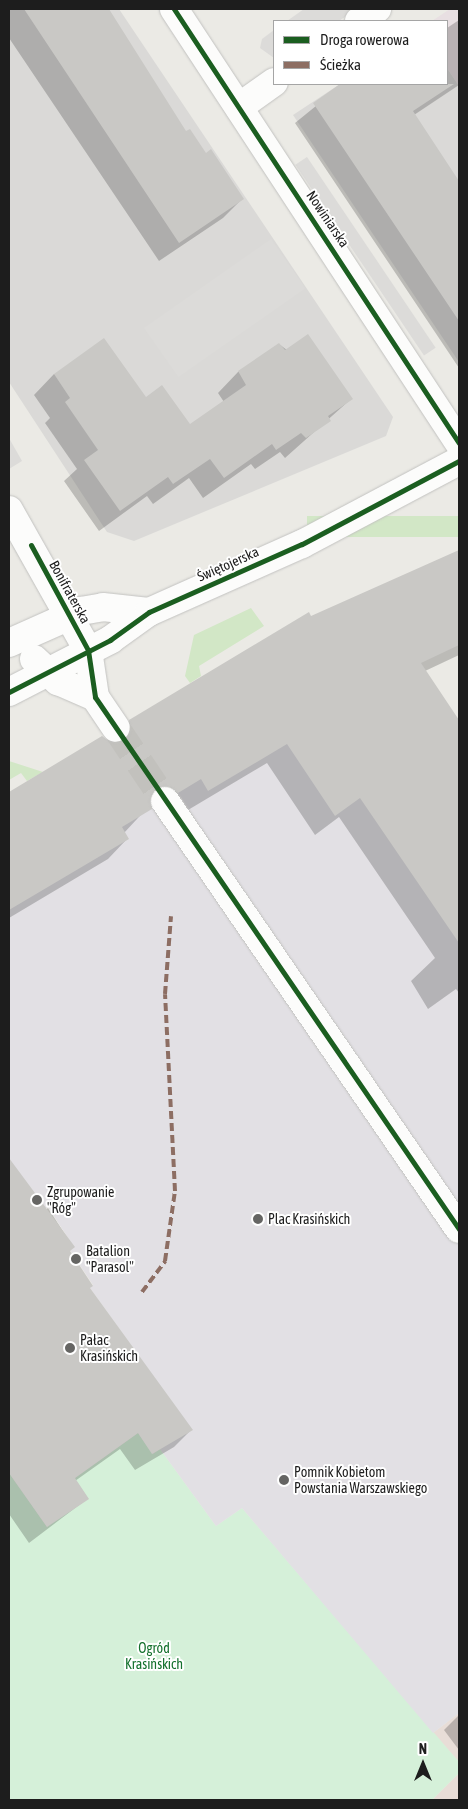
<!DOCTYPE html>
<meta charset="utf-8">
<style>
body{margin:0}
#map{position:relative;width:468px;height:1809px;overflow:hidden;background:#ebeae5;font-family:"Asap Condensed",sans-serif}
div>[style]{position:absolute}
[style*='--x']{left:calc(var(--x)*1px);top:calc(var(--y)*1px);width:calc(var(--w)*1px);rotate:calc(var(--a)*1deg)}
.residential>*{inset:0;background:#dad9d7}
.commercial>*{inset:0;background:#e8ddd7}
.industrial>*{inset:0;background:#e8dfe2}
.grass>*{inset:0;background:#d2e7c6;transform-origin:0 0}
.park>*{inset:0;background:#d5f0d9}
.parking>*{inset:0;background:#dcdbd9;transform-origin:0 0}
.plaza>*{inset:0;background:#e2e0e4}
.shadow>*{inset:0;background:#0003}
.building>*{inset:0;background:#c9c8c5}
.minor-tunnel>*{height:28px;margin-top:-14px;transform-origin:0;background:repeating-linear-gradient(90deg,#c2c1bd 0 28px,transparent 0 42px)}
.roads{filter:drop-shadow(0 0 1px #c2c2c0) drop-shadow(0 0 1px #c2c2c0)}
.minor>*{height:28px;margin:-14px;padding:0 14px;transform-origin:14px;border-radius:14px;background:#fcfcfb}
.quiet>*{height:4px;margin-top:-2px;transform-origin:0;background:repeating-linear-gradient(90deg,#8d6e63 0 8px,transparent 0 12px)}
.cycleway>*{height:5px;margin:-2.5px;padding:0 2.5px;transform-origin:2.5px;border-radius:2.5px;background:#1b5e20}
.dots>*{width:14px;height:14px;translate:-50% -50%;box-sizing:border-box;border:2px solid #fff;border-radius:50%}
span{translate:-50% -50%;white-space:nowrap;text-align:center;line-height:1.15;-webkit-text-stroke:4px #fff;paint-order:stroke}
.street-label{font-size:14px;color:#1d1d1d}
.poi-label{font-size:14px;color:#1d1d1d}
.left{translate:0 -50%;text-align:left}
.park-label{font-size:14px;color:#14712d}
.frame{position:absolute;inset:0;border:10px solid #1d1d1d;pointer-events:none}
.legend{position:absolute;left:273px;top:20px;width:175px;height:65px;box-sizing:border-box;background:#fff;border:1px solid #a5a5a5;margin:0;padding:6px 9px;list-style:none;font-size:15px;color:#1d1d1d}
.legend li{display:flex;align-items:center;gap:10px;height:25px}
.legend b{width:25px;border:1px solid #a5a5a5}
.north{position:absolute;left:398px;top:1739px;width:50px;height:50px;-webkit-text-stroke:4px #fff;paint-order:stroke;rotate:0deg;font-size:14px;font-weight:700;line-height:20px;text-align:center;color:#1d1d1d}
.north::after{content:'';display:block;margin:auto;width:18px;height:22px;background:#1d1d1d;clip-path:polygon(50% 0,100% 100%,50% 72%,0 100%)}
</style>
<div id="map">
<div class="residential">
<div style="clip-path:polygon(9px 9px,119px 9px,393px 417px,386px 436px,134px 541px,107px 532px,9px 382px)"></div>
<div style="clip-path:polygon(447px 68px,459px 86px,459px 362px,293px 115px,340px 84px,447px 84px)"></div>
</div>
<div class="commercial">
<div style="clip-path:polygon(459px 1713px,459px 1762px,433px 1733px)"></div>
<div style="clip-path:polygon(459px 1773px,459px 1800px,432px 1800px)"></div>
</div>
<div class="industrial">
<div style="clip-path:polygon(450px 9px,459px 9px,459px 86px,447px 68px,447px 21px,432px 21px)"></div>
</div>
<div class="grass">
<div style="left:459px;top:516px;width:21px;height:152px;rotate:90deg"></div>
<div style="clip-path:polygon(251px 608px,264px 626px,199px 666px,201px 676px,190px 683px,185px 676px,194px 635px)"></div>
<div style="clip-path:polygon(9px 761px,43px 772px,27px 781px,21px 773px,9px 780px)"></div>
</div>
<div class="park">
<div style="clip-path:polygon(138px 1433px,153px 1454px,160px 1449px,216px 1526px,242px 1508px,459px 1762px,459px 1773px,432px 1800px,9px 1800px,9px 1473px,47px 1527px,75px 1478px)"></div>
</div>
<div class="parking">
<div style="clip-path:polygon(304px 9px,356px 9px,339px 21px,287px 21px)"></div>
<div style="clip-path:polygon(274px 30px,274px 58px,260px 48px,262px 39px)"></div>
<div style="left:307px;top:157px;width:230px;height:14px;rotate:56deg"></div>
<div style="left:271px;top:239px;width:60px;height:155px;rotate:55deg"></div>
<div style="clip-path:polygon(9px 438px,22px 461px,9px 469px)"></div>
</div>
<div class="plaza">
<div style="clip-path:polygon(284px 729px,371px 790px,459px 920px,459px 1713px,433px 1733px,242px 1508px,216px 1526px,160px 1449px,192px 1430px,90px 1288px,93px 1285px,70px 1250px,74px 1247px,48px 1207px,43px 1210px,9px 1168px,9px 894px)"></div>
</div>
<div class="shadow">
<div style="clip-path:polygon(9px 9px,107px 9px,185px 133px,242px 199px,223px 218px,159px 261px,9px 38px)"></div>
<div style="clip-path:polygon(459px 20px,459px 85px,414px 115px,459px 183px,459px 368px,295px 123px,343px 84px,447px 84px,447px 28px)"></div>
<div style="clip-path:polygon(279px 344px,351px 399px,285px 458px,280px 452px,255px 469px,251px 464px,203px 498px,189px 478px,153px 504px,147px 496px,99px 531px,64px 481px,77px 469px,45px 423px,50px 418px,34px 395px,54px 374px,145px 399px,189px 426px,224px 402px,218px 393px,238px 372px)"></div>
<div style="clip-path:polygon(459px 551px,459px 655px,425px 671px,459px 722px,459px 993px,456px 989px,428px 1009px,411px 981px,435px 958px,339px 817px,315px 835px,267px 763px,188px 810px,181px 798px,158px 812px,150px 805px,124px 833px,127px 839px,108px 859px,9px 918px,9px 793px,102px 737px,110px 744px,130px 721px,311px 617px)"></div>
<div style="clip-path:polygon(9px 1170px,43px 1212px,48px 1208px,73px 1247px,69px 1251px,89px 1289px,191px 1430px,174px 1447px,135px 1470px,120px 1449px,75px 1481px,87px 1499px,29px 1543px,9px 1514px)"></div>
<div style="clip-path:polygon(459px 1715px,459px 1750px,444px 1730px)"></div>
</div>
<div class="building">
<div style="clip-path:polygon(24px 9px,109px 9px,186px 131px,190px 129px,206px 153px,211px 149px,244px 199px,179px 243px)"></div>
<div style="clip-path:polygon(340px 84px,454px 84px,413px 111px,459px 181px,459px 321px,313px 103px)"></div>
<div style="clip-path:polygon(308px 334px,353px 399px,328px 416px,331px 421px,306px 438px,301px 433px,276px 450px,272px 444px,224px 478px,210px 459px,173px 484px,168px 477px,120px 511px,84px 460px,98px 450px,65px 402px,70px 398px,54px 374px,104px 338px,146px 397px,162px 385px,190px 424px,246px 385px,238px 371px,279px 343px,285px 350px)"></div>
<div style="clip-path:polygon(459px 550px,459px 645px,421px 663px,459px 720px,459px 943px,360px 798px,335px 816px,287px 744px,208px 791px,201px 779px,178px 793px,171px 787px,157px 788px,151px 795px,152px 809px,122px 827px,129px 839px,9px 910px,9px 792px,102px 736px,110px 742px,124px 741px,130px 734px,129px 720px,309px 612px,311px 616px)"></div>
<div style="clip-path:polygon(9px 1158px,75px 1247px,70px 1251px,93px 1286px,90px 1288px,193px 1430px,152px 1454px,138px 1433px,75px 1478px,89px 1499px,47px 1527px,9px 1473px)"></div>
</div>
<div class="minor-tunnel">
<div style="--x:116;--y:728;--w:88;--a:56.1"></div>
</div>
<div class="roads">
<div class="minor">
<div style="--x:174;--y:9;--w:519;--a:56.71"></div>
<div style="--x:359;--y:21;--w:22;--a:-34"></div>
<div style="--x:239;--y:107;--w:43;--a:-35.5"></div>
<div style="--x:9;--y:510;--w:161;--a:60.6"></div>
<div style="--x:88;--y:650;--w:48;--a:81.5"></div>
<div style="--x:95;--y:697;--w:37;--a:56"></div>
<div style="--x:9;--y:643;--w:79;--a:-24"></div>
<div style="--x:81;--y:611;--w:22;--a:-10"></div>
<div style="--x:103;--y:607;--w:46;--a:6.2"></div>
<div style="--x:34;--y:659;--w:33;--a:43"></div>
<div style="--x:58;--y:681;--w:40;--a:23.4"></div>
<div style="--x:9;--y:692;--w:114;--a:-27.2"></div>
<div style="--x:110;--y:640;--w:48;--a:-35.7"></div>
<div style="--x:149;--y:612;--w:167;--a:-24"></div>
<div style="--x:302;--y:544;--w:178;--a:-27.9"></div>
<div style="--x:165;--y:801;--w:519;--a:55.51"></div>
</div>
</div>
<div class="quiet">
<div style="--x:142;--y:1292;--w:39;--a:-53"></div>
<div style="--x:165;--y:1261;--w:71;--a:-81.9"></div>
<div style="--x:175;--y:1191;--w:197;--a:-92.9"></div>
<div style="--x:165;--y:994;--w:78;--a:-85.6"></div>
</div>
<div class="cycleway">
<div style="--x:174;--y:9;--w:519;--a:56.71"></div>
<div style="--x:31;--y:545;--w:119;--a:61.5"></div>
<div style="--x:88;--y:650;--w:48;--a:81.5"></div>
<div style="--x:95;--y:697;--w:645;--a:55.62"></div>
<div style="--x:9;--y:692;--w:114;--a:-27.2"></div>
<div style="--x:110;--y:640;--w:48;--a:-35.7"></div>
<div style="--x:149;--y:612;--w:167;--a:-24"></div>
<div style="--x:302;--y:544;--w:178;--a:-27.9"></div>
</div>
<div class="dots">
<div style="left:37px;top:1200px;background:#656563"></div>
<div style="left:258px;top:1219px;background:#656563"></div>
<div style="left:76px;top:1259px;background:#656563"></div>
<div style="left:70px;top:1348px;background:#656563"></div>
<div style="left:284px;top:1480px;background:#656563"></div>
</div>
<div class="street-label">
<span style="left:328px;top:219px;rotate:56deg">Nowiniarska</span>
<span style="left:228px;top:564px;rotate:-24deg">Świętojerska</span>
<span style="left:70px;top:592px;rotate:61deg">Bonifraterska</span>
</div>
<div class="poi-label">
<span class="left" style="left:47px;top:1200px">Zgrupowanie<br>"Róg"</span>
<span class="left" style="left:268px;top:1219px">Plac Krasińskich</span>
<span class="left" style="left:86px;top:1259px">Batalion<br>"Parasol"</span>
<span class="left" style="left:80px;top:1348px">Pałac<br>Krasińskich</span>
<span class="left" style="left:294px;top:1480px">Pomnik Kobietom<br>Powstania Warszawskiego</span>
</div>
<div class="park-label">
<span style="left:154px;top:1656px">Ogród<br>Krasińskich</span>
</div>
<div class="frame"></div>
<ul class="legend">
<li><b style="height:6px;background:#1b5e20"></b>Droga rowerowa</li>
<li><b style="height:6px;background:#8d6e63"></b>Ścieżka</li>
</ul>
<div class="north">N</div>
</div>
